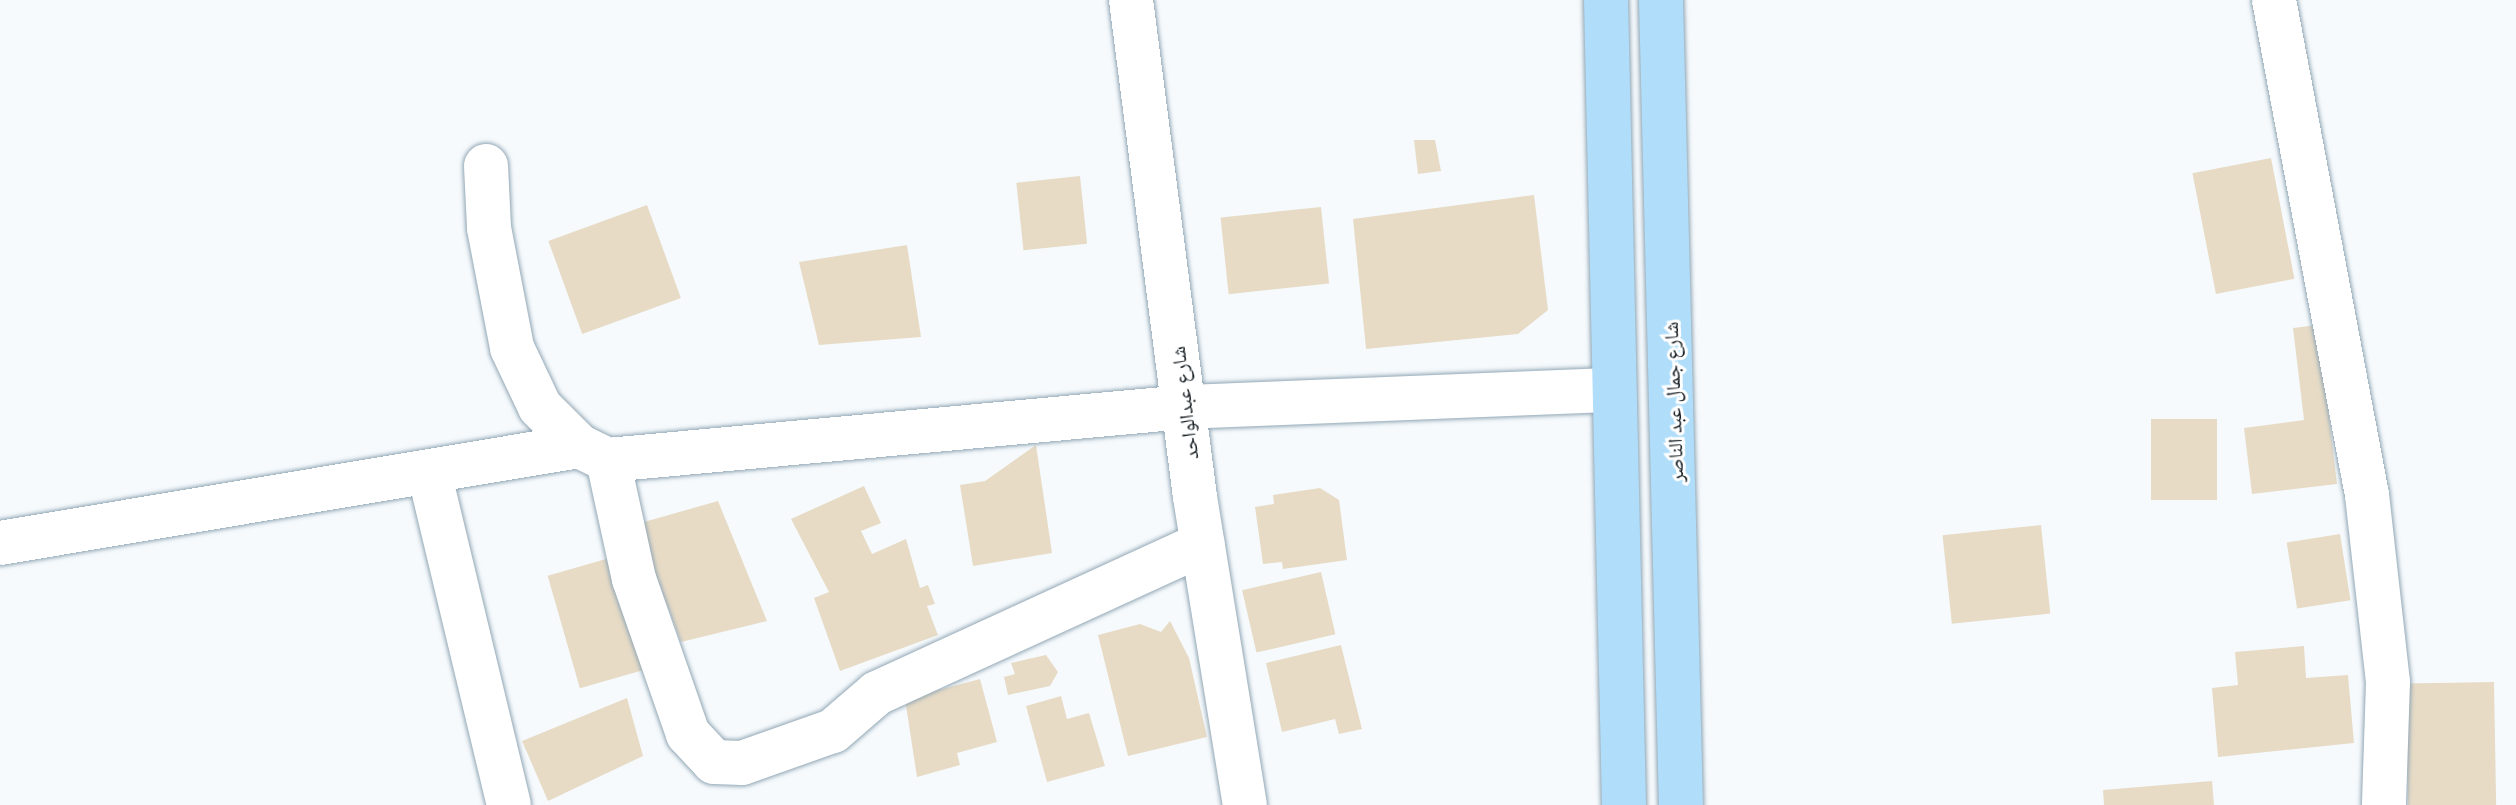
<!DOCTYPE html>
<meta charset="utf-8">
<style>
body{margin:0}
#map{position:relative;width:2516px;height:805px;overflow:hidden;background:#f6fafd;font-family:Mulish,"Noto Naskh Arabic",sans-serif}
div>[style]{position:absolute}
[style*='--x']{left:calc(var(--x)*1px);top:calc(var(--y)*1px);width:calc(var(--w)*1px);rotate:calc(var(--a)*1deg)}
.building>*{inset:0;background:#e7dbc6;transform-origin:0 0}
.roads{filter:drop-shadow(0 0 2px #92a7b5) drop-shadow(0 0 2px #92a7b5)}
.minor>*{height:44px;margin:-22px;padding:0 22px;transform-origin:22px;border-radius:22px;background:#fff}
.primary>*{height:44px;margin:-22px;padding:0 22px;transform-origin:22px;border-radius:22px;background:#b0defa}
span{translate:-50% -50%;white-space:nowrap;text-align:center;line-height:1.15;-webkit-text-stroke:6px #fff;paint-order:stroke}
.street-label{font-size:20px;color:#0f171c}
</style>
<div id="map">
<div class="building">
<div style="clip-path:polygon(1414px 140px,1435px 140px,1441px 171px,1418px 174px)"></div>
<div style="left:2271px;top:158px;width:123px;height:80px;rotate:79deg"></div>
<div style="left:1080px;top:176px;width:68px;height:64px;rotate:84deg"></div>
<div style="clip-path:polygon(1534px 195px,1548px 310px,1518px 334px,1366px 349px,1353px 219px)"></div>
<div style="left:647px;top:205px;width:99px;height:105px;rotate:70deg"></div>
<div style="left:1321px;top:207px;width:77px;height:101px;rotate:84deg"></div>
<div style="clip-path:polygon(907px 245px,921px 337px,819px 345px,799px 262px)"></div>
<div style="clip-path:polygon(2318px 325px,2337px 484px,2252px 494px,2244px 428px,2304px 420px,2293px 328px)"></div>
<div style="left:2151px;top:419px;width:66px;height:81px"></div>
<div style="clip-path:polygon(1036px 445px,1052px 553px,973px 566px,960px 485px,985px 481px)"></div>
<div style="clip-path:polygon(864px 486px,881px 523px,861px 531px,872px 554px,906px 539px,920px 588px,928px 585px,935px 604px,927px 606px,938px 635px,840px 671px,814px 598px,829px 592px,791px 519px)"></div>
<div style="clip-path:polygon(1320px 488px,1339px 500px,1347px 560px,1283px 569px,1282px 562px,1263px 564px,1255px 507px,1274px 504px,1273px 495px)"></div>
<div style="clip-path:polygon(718px 501px,767px 621px,681px 642px,637px 524px)"></div>
<div style="left:2041px;top:525px;width:89px;height:99px;rotate:84deg"></div>
<div style="left:2340px;top:534px;width:67px;height:54px;rotate:81deg"></div>
<div style="left:613px;top:557px;width:117px;height:68px;rotate:74deg"></div>
<div style="left:1321px;top:572px;width:64px;height:81px;rotate:77deg"></div>
<div style="clip-path:polygon(1170px 621px,1189px 658px,1207px 737px,1128px 756px,1098px 635px,1140px 624px,1161px 632px)"></div>
<div style="clip-path:polygon(1341px 645px,1362px 729px,1339px 734px,1335px 719px,1282px 732px,1266px 663px)"></div>
<div style="clip-path:polygon(2304px 646px,2306px 678px,2348px 675px,2354px 743px,2218px 757px,2212px 688px,2238px 685px,2235px 652px)"></div>
<div style="clip-path:polygon(1046px 655px,1058px 672px,1050px 686px,1008px 695px,1004px 677px,1015px 674px,1011px 663px)"></div>
<div style="clip-path:polygon(980px 679px,997px 742px,957px 753px,960px 765px,917px 777px,905px 699px)"></div>
<div style="left:2494px;top:682px;width:123px;height:88px;rotate:89deg"></div>
<div style="clip-path:polygon(1061px 696px,1067px 719px,1089px 713px,1105px 766px,1047px 782px,1026px 706px)"></div>
<div style="clip-path:polygon(627px 698px,643px 756px,548px 801px,522px 741px)"></div>
<div style="clip-path:polygon(2212px 781px,2214px 805px,2104px 805px,2103px 790px)"></div>
</div>
<div class="roads">
<div class="minor">
<div style="--x:1131;--y:0;--w:501;--a:82.66"></div>
<div style="--x:1195;--y:497;--w:312;--a:80.8"></div>
<div style="--x:2274;--y:0;--w:504;--a:79.36"></div>
<div style="--x:2367;--y:495;--w:188;--a:83.6"></div>
<div style="--x:2388;--y:682;--w:123;--a:91.9"></div>
<div style="--x:486;--y:166;--w:62;--a:87.2"></div>
<div style="--x:489;--y:228;--w:122;--a:79.1"></div>
<div style="--x:512;--y:348;--w:65;--a:64.6"></div>
<div style="--x:540;--y:407;--w:55;--a:45"></div>
<div style="--x:579;--y:446;--w:32;--a:26"></div>
<div style="--x:608;--y:460;--w:579;--a:-5.25"></div>
<div style="--x:1185;--y:407;--w:427;--a:-2.3"></div>
<div style="--x:608;--y:460;--w:122;--a:77.7"></div>
<div style="--x:634;--y:579;--w:164;--a:70.8"></div>
<div style="--x:688;--y:734;--w:38;--a:47"></div>
<div style="--x:714;--y:762;--w:28;--a:2"></div>
<div style="--x:742;--y:763;--w:96;--a:-19.4"></div>
<div style="--x:833;--y:731;--w:58;--a:-40.8"></div>
<div style="--x:877;--y:693;--w:358;--a:-24.6"></div>
<div style="--x:429;--y:472;--w:342;--a:76.5"></div>
<div style="--x:0;--y:543;--w:587;--a:-9.51"></div>
</div>
<div class="primary">
<div style="--x:1606;--y:0;--w:805;--a:88.72"></div>
<div style="--x:1661;--y:0;--w:805;--a:88.58"></div>
</div>
</div>
<div class="street-label">
<span style="left:1673px;top:402px;rotate:-92deg">شارع جمال عبد الناصر</span>
<span style="left:1184px;top:403px;rotate:-97deg">شارع عبدالواحد</span>
</div>
</div>
